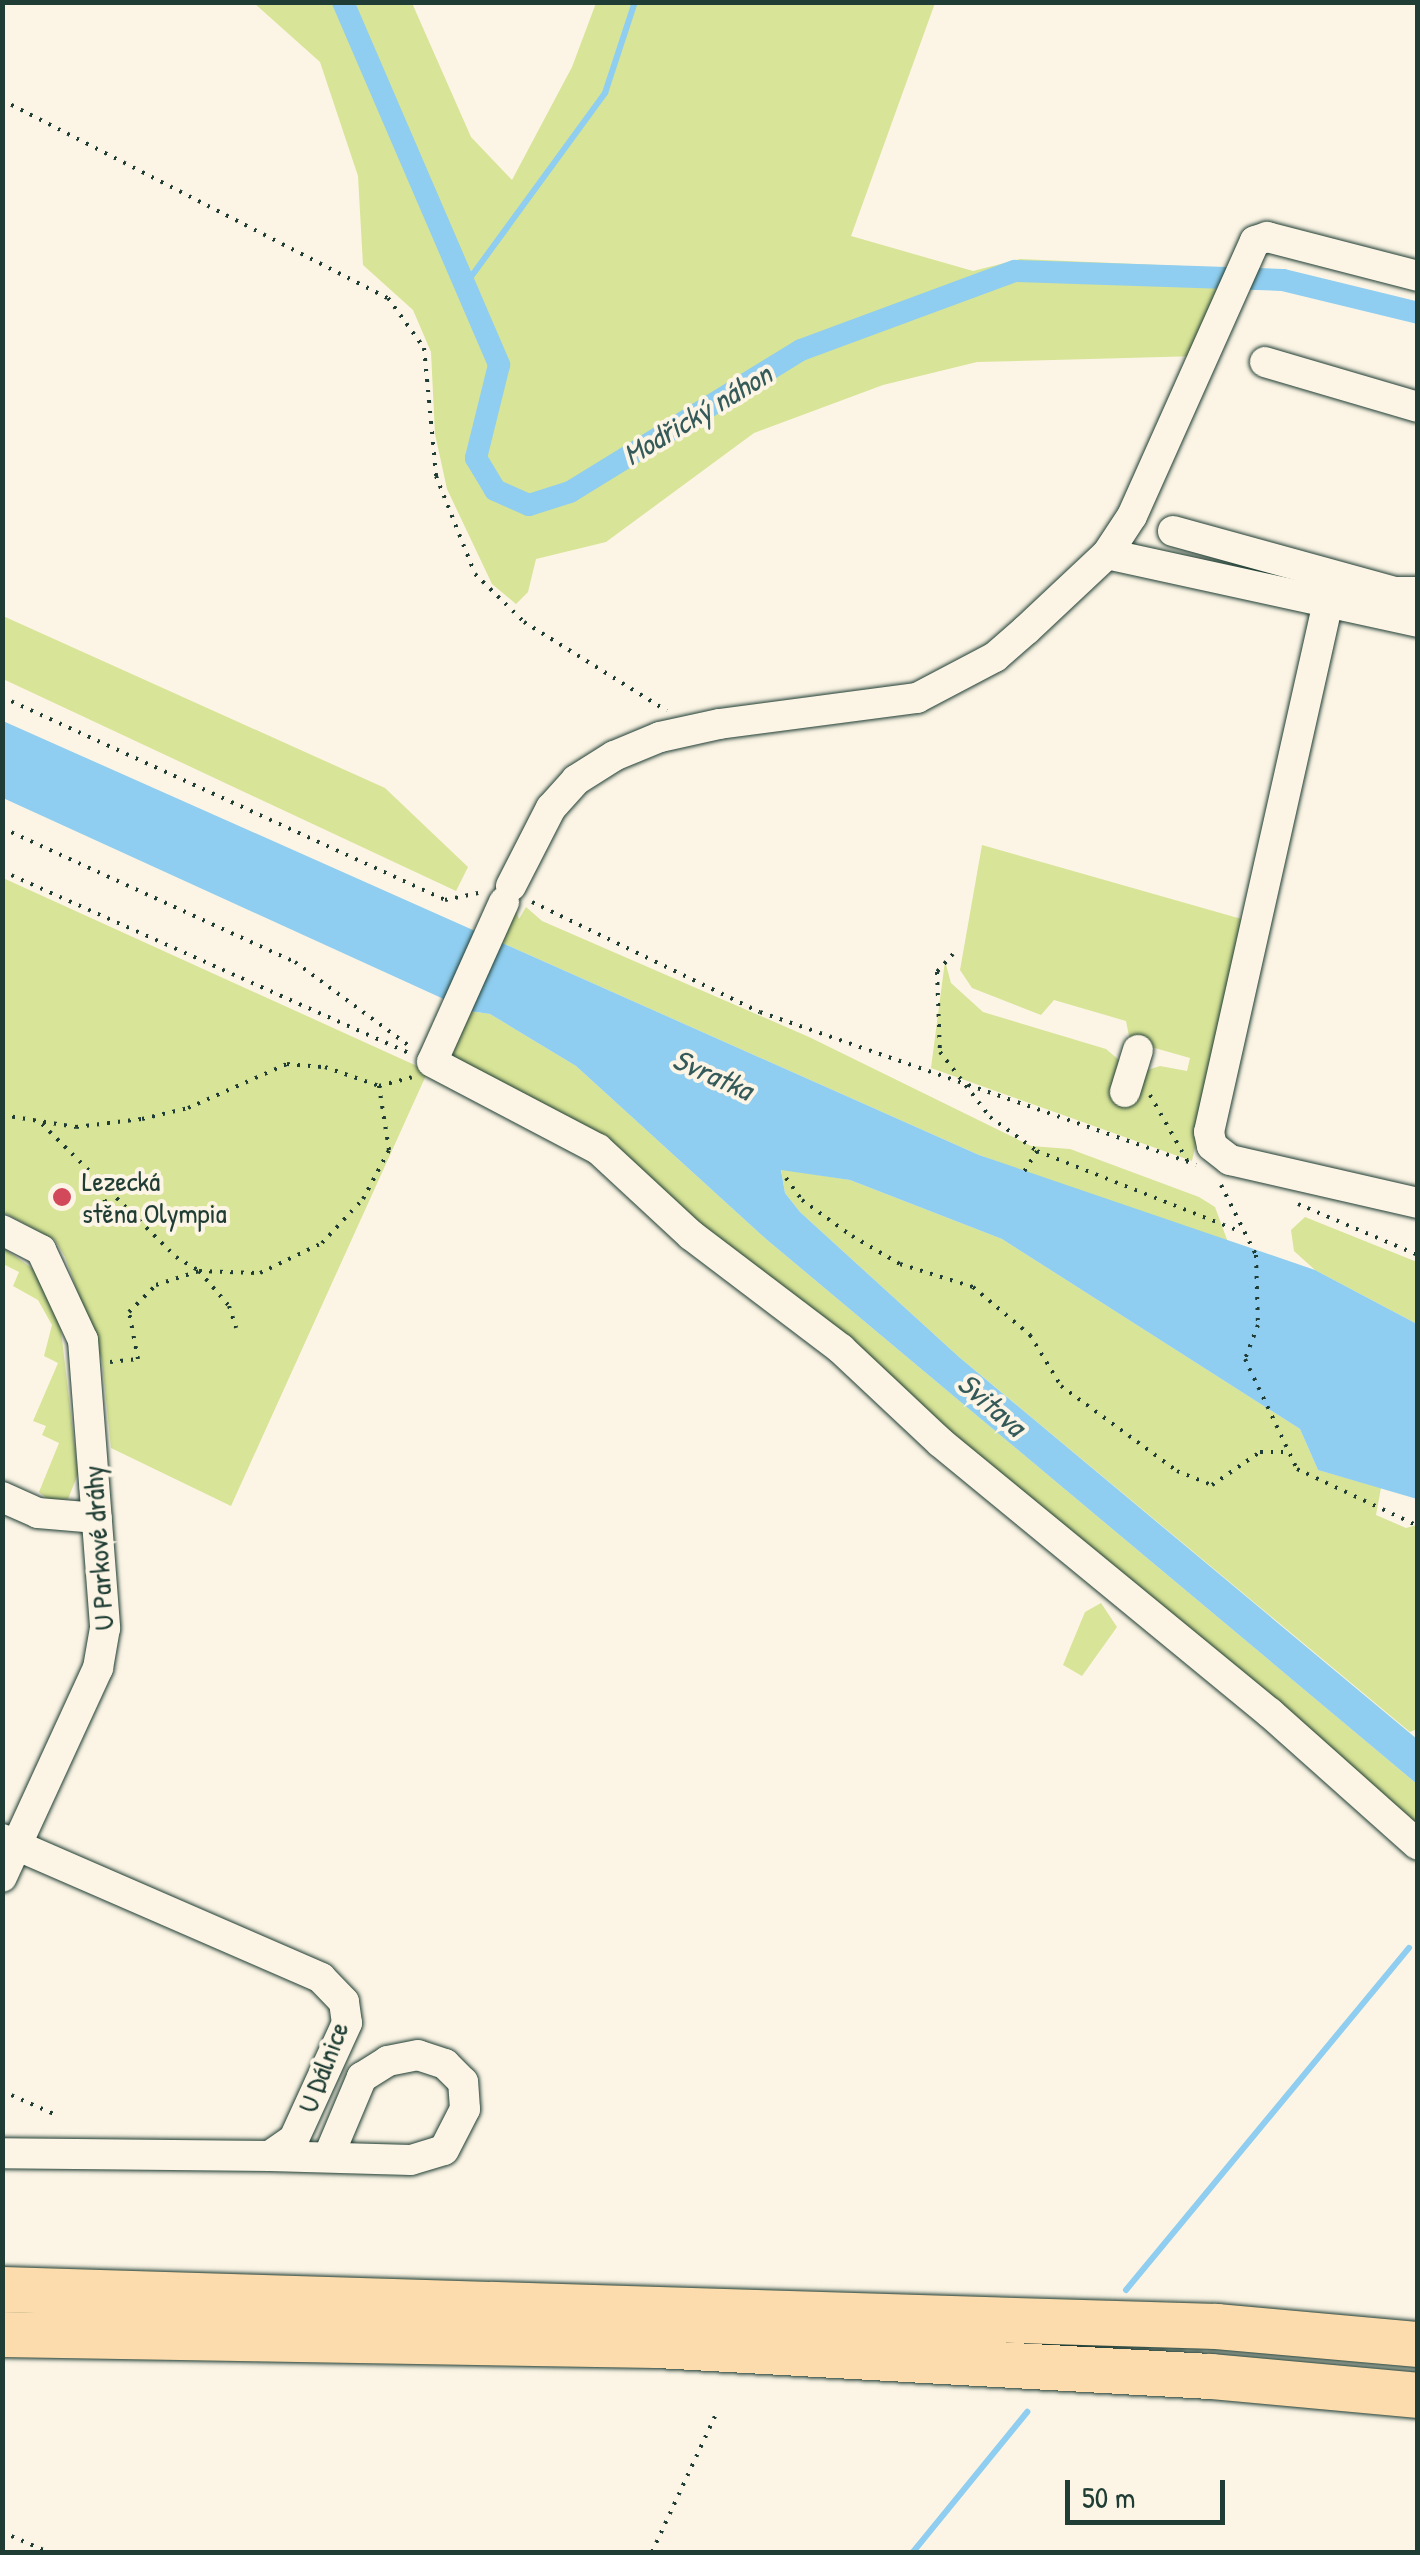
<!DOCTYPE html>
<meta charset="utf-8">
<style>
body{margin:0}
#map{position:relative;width:1420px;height:2555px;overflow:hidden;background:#fcf5e5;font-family:"Patrick Hand",sans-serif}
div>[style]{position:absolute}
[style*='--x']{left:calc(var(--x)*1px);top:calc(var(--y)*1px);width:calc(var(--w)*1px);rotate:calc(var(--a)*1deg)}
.green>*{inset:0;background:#d8e497}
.water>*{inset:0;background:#8fcef0}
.stream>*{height:6px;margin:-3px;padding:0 3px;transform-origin:3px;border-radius:3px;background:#8fcef0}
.canal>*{height:22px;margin:-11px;padding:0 11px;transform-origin:11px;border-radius:11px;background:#8fcef0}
.path>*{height:4px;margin-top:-2px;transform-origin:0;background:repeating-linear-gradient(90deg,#1f3d34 0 2.5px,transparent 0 10.5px)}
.roads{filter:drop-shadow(0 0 2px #1f3d34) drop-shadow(0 0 2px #1f3d34)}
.minor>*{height:30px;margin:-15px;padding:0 15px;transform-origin:15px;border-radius:15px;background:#fcf5e5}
.highway>*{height:45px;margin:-22.5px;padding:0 22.5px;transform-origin:22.5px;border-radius:22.5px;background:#fcdcac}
.dots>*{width:28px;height:28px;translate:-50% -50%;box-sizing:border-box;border:5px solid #fcf5e5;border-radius:50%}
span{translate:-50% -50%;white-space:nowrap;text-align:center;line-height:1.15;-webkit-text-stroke:8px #fcf5e5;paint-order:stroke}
.poi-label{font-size:28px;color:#1f3d34}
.left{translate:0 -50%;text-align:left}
.street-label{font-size:28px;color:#1f3d34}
.water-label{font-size:30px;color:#355a5a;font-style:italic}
.frame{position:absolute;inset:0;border:5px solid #1f3d34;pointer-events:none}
.scale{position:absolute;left:1065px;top:2480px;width:160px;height:45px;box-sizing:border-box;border:5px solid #1f3d34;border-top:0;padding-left:12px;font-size:30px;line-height:35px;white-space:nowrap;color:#1f3d34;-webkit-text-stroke:8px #fcf5e5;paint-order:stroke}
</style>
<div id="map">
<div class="green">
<div style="clip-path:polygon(254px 3px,412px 3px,471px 137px,512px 180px,572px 67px,596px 3px,935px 3px,851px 236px,973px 271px,1020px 259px,1228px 268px,1199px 356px,977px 362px,883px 385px,754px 433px,606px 542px,536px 559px,528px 592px,516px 604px,492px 584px,447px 489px,435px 434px,431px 352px,413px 310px,363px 265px,358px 176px,320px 62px)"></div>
<div style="clip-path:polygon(3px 616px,385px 788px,468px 867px,456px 891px,3px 679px)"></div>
<div style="clip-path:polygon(982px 845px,1245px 920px,1192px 1161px,931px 1068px,945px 961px,951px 983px,983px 1012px,1106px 1049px,1119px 1060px,1123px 1078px,1160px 1066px,1187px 1071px,1190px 1058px,1130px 1041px,1126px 1021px,1054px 1000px,1041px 1015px,972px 988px,960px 970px)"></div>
<div style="clip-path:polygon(3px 878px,428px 1071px,231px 1506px,111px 1448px,102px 1360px,65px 1257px,55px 1240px,3px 1212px)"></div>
<div style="clip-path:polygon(526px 907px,542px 921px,809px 1037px,1031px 1146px,1070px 1149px,1199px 1197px,1215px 1207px,1229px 1245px,979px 1155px,500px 942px,515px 908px,519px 919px)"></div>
<div style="clip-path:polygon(470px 1011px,490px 1014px,576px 1066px,766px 1239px,1417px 1784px,1417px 1837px,870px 1365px,450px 1060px)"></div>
<div style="clip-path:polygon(781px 1169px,850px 1180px,1002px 1239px,1300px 1429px,1318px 1470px,1381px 1488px,1376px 1515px,1406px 1528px,1417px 1525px,1417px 1729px,1410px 1732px,959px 1357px,800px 1212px,785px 1193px)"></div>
<div style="clip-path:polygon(1305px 1217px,1417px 1262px,1417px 1324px,1315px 1270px,1294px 1251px,1291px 1230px)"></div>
<div style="clip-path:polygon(3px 1248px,39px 1273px,59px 1314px,78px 1474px,68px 1499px,49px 1500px,39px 1492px,59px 1443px,42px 1435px,46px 1426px,33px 1421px,58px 1363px,44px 1356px,52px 1325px,38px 1300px,13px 1286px,19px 1272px,3px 1264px)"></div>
<div style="clip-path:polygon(1101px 1603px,1117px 1627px,1082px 1676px,1063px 1665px,1085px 1612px)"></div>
</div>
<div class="water">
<div style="clip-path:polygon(3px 721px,979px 1155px,1315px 1270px,1417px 1324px,1417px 1499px,1318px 1470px,1300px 1429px,1002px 1239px,850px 1180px,781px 1170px,785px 1193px,800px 1212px,959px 1357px,1417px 1739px,1417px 1784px,766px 1239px,576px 1066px,490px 1014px,470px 1011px,3px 798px)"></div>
</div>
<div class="stream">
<div style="--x:465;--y:285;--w:238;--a:-53.9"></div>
<div style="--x:605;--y:93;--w:96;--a:-71.8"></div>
<div style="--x:1126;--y:2290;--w:444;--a:-50.4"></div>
<div style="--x:913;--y:2552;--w:181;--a:-50.8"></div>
</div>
<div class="canal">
<div style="--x:343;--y:2;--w:395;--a:66.7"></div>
<div style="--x:499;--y:365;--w:96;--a:103.9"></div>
<div style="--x:476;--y:458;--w:37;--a:59"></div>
<div style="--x:495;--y:490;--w:37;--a:24"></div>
<div style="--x:529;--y:505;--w:43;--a:-17.6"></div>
<div style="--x:570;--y:492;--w:271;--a:-31.6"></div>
<div style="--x:801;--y:350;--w:228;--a:-20.3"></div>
<div style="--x:1015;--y:271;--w:268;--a:1.9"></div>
<div style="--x:1283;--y:280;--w:139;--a:13.7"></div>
</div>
<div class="path">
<div style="--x:2;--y:100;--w:434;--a:27.2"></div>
<div style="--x:388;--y:298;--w:62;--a:54.2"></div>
<div style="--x:424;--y:348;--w:129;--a:84.6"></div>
<div style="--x:436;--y:476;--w:105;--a:68.3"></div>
<div style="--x:475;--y:574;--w:69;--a:44.4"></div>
<div style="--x:524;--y:622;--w:168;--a:31.9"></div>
<div style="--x:2;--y:697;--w:487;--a:24.6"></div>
<div style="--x:445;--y:900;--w:34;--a:-12"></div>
<div style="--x:2;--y:828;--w:322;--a:24.6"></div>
<div style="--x:295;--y:962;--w:145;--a:36.3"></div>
<div style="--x:2;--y:871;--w:446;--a:24.1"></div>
<div style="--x:532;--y:902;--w:253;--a:25.8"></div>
<div style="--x:760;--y:1012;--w:462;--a:19.3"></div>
<div style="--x:953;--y:954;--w:24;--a:132"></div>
<div style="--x:937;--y:972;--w:80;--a:87.9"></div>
<div style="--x:940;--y:1052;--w:82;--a:52.4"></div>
<div style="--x:990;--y:1117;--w:58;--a:35.9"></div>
<div style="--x:1037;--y:1151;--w:25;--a:122"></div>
<div style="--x:1150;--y:1095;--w:75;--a:60.4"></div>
<div style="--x:2;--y:1115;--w:75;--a:9.2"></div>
<div style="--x:76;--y:1127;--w:66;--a:-6.9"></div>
<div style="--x:142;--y:1119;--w:47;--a:-13.4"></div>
<div style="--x:188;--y:1108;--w:108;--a:-24"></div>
<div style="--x:287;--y:1064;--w:38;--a:5"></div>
<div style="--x:325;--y:1067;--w:57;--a:19.4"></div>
<div style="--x:379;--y:1086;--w:34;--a:-15"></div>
<div style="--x:42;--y:1124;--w:189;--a:44.8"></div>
<div style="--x:176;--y:1257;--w:27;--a:31"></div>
<div style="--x:199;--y:1271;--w:61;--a:1.9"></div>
<div style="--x:260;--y:1273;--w:69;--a:-25.8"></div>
<div style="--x:322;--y:1243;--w:60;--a:-47"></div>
<div style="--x:363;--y:1199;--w:55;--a:-62"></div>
<div style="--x:389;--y:1150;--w:65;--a:-98.9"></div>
<div style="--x:1037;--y:1151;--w:220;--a:21.6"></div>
<div style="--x:786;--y:1178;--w:27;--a:54"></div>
<div style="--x:802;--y:1200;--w:62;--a:35.8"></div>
<div style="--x:852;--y:1236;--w:56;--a:30.3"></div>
<div style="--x:900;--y:1264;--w:77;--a:17.5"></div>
<div style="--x:973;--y:1287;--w:75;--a:40.1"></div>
<div style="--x:1030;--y:1335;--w:60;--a:58.7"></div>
<div style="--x:1061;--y:1386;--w:144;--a:36.2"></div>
<div style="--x:1177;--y:1471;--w:38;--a:22"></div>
<div style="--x:1212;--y:1485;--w:58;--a:-34.5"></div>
<div style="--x:1260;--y:1452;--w:30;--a:0"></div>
<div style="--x:97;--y:1180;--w:28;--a:69"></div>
<div style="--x:1221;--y:1185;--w:78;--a:63.4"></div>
<div style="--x:1256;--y:1255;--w:70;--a:88.4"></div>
<div style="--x:1258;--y:1325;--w:36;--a:111"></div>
<div style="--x:1245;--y:1359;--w:122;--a:64.7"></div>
<div style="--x:1297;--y:1469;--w:134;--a:25.2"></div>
<div style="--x:1298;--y:1204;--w:130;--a:23"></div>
<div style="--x:110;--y:1362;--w:28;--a:-6"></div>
<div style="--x:138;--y:1359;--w:48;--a:-100.8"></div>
<div style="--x:129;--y:1312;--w:38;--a:-45"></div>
<div style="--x:156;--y:1285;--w:45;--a:-18"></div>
<div style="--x:199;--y:1271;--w:46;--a:49.4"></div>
<div style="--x:229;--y:1306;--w:23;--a:72"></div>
<div style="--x:2;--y:2091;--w:57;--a:23.9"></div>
<div style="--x:2;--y:2532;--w:50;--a:23.5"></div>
<div style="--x:652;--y:2552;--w:150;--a:-65.1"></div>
</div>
<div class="roads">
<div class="minor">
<div style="--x:1265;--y:362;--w:159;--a:16.4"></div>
<div style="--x:1173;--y:531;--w:229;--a:15.4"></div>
<div style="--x:1394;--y:592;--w:24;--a:0"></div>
<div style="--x:1107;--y:554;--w:318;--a:12.3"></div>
<div style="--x:1328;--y:602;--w:543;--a:102.65"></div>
<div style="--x:1209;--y:1132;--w:14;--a:78"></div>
<div style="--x:1212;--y:1146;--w:23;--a:38"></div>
<div style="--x:1230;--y:1160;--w:193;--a:12.9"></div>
<div style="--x:511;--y:886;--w:88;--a:-62.9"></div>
<div style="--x:551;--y:808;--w:38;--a:-48"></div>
<div style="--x:576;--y:780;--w:45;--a:-32.3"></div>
<div style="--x:614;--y:756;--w:50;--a:-22.4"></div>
<div style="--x:660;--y:737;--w:60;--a:-12.4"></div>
<div style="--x:719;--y:724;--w:200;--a:-7.5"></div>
<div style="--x:917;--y:698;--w:88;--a:-27.7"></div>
<div style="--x:995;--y:657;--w:41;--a:-41.1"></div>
<div style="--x:1026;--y:630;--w:111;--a:-43.2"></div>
<div style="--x:1107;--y:554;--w:45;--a:-56.7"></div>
<div style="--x:1132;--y:516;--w:301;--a:-65.9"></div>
<div style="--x:1255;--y:241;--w:13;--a:-18"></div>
<div style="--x:1267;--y:237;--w:156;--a:14.5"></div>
<div style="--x:504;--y:902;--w:175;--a:114.2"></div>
<div style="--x:432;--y:1062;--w:187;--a:27.7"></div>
<div style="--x:598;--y:1149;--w:127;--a:42.8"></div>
<div style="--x:691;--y:1235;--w:188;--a:37.2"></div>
<div style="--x:841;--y:1349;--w:136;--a:43.2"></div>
<div style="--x:940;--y:1442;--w:427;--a:39.4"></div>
<div style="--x:1270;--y:1713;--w:198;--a:41.7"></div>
<div style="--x:1125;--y:1092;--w:44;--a:-72.8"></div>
<div style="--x:2;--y:1230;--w:44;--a:27.1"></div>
<div style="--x:41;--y:1250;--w:99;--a:65"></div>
<div style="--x:83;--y:1340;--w:289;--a:85.6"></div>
<div style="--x:105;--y:1628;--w:41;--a:99.9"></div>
<div style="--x:98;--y:1668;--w:230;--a:114.7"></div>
<div style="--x:2;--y:1497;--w:39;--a:24"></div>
<div style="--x:38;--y:1513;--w:59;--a:4.8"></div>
<div style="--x:2;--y:1839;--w:348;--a:23.5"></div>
<div style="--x:321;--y:1978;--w:33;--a:46"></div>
<div style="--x:344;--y:2002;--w:21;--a:82"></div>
<div style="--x:347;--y:2023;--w:128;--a:114.6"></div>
<div style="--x:294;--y:2139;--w:29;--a:145"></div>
<div style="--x:270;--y:2156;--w:268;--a:-179.4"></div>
<div style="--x:270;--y:2156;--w:141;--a:1.6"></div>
<div style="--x:411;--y:2160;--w:34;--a:-17"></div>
<div style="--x:444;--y:2150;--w:46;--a:-62.9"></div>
<div style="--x:465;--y:2109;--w:27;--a:-94"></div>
<div style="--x:463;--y:2082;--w:25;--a:-135"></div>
<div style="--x:445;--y:2064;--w:28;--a:-162"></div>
<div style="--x:418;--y:2055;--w:31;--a:169"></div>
<div style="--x:388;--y:2061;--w:31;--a:148"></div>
<div style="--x:362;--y:2077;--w:85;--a:112.9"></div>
</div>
<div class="highway">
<div style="--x:2;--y:2289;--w:1215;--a:1.75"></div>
<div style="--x:1216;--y:2326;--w:203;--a:5.1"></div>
<div style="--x:2;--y:2334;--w:655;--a:0.96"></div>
<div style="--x:657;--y:2345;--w:554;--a:3.21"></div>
<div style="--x:1210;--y:2376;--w:209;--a:5.2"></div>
</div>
</div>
<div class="dots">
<div style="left:62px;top:1197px;background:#d1495b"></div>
</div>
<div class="poi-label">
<span class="left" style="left:82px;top:1197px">Lezecká<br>stěna Olympia</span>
</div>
<div class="street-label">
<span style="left:98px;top:1548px;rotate:-94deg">U Parkové dráhy</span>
<span style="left:323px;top:2067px;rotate:-69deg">U Dálnice</span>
</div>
<div class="water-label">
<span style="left:697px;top:414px;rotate:-31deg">Modřický náhon</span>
<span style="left:713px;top:1074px;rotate:24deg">Svratka</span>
<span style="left:992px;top:1404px;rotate:41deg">Svitava</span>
</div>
<div class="frame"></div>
<div class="scale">50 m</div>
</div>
